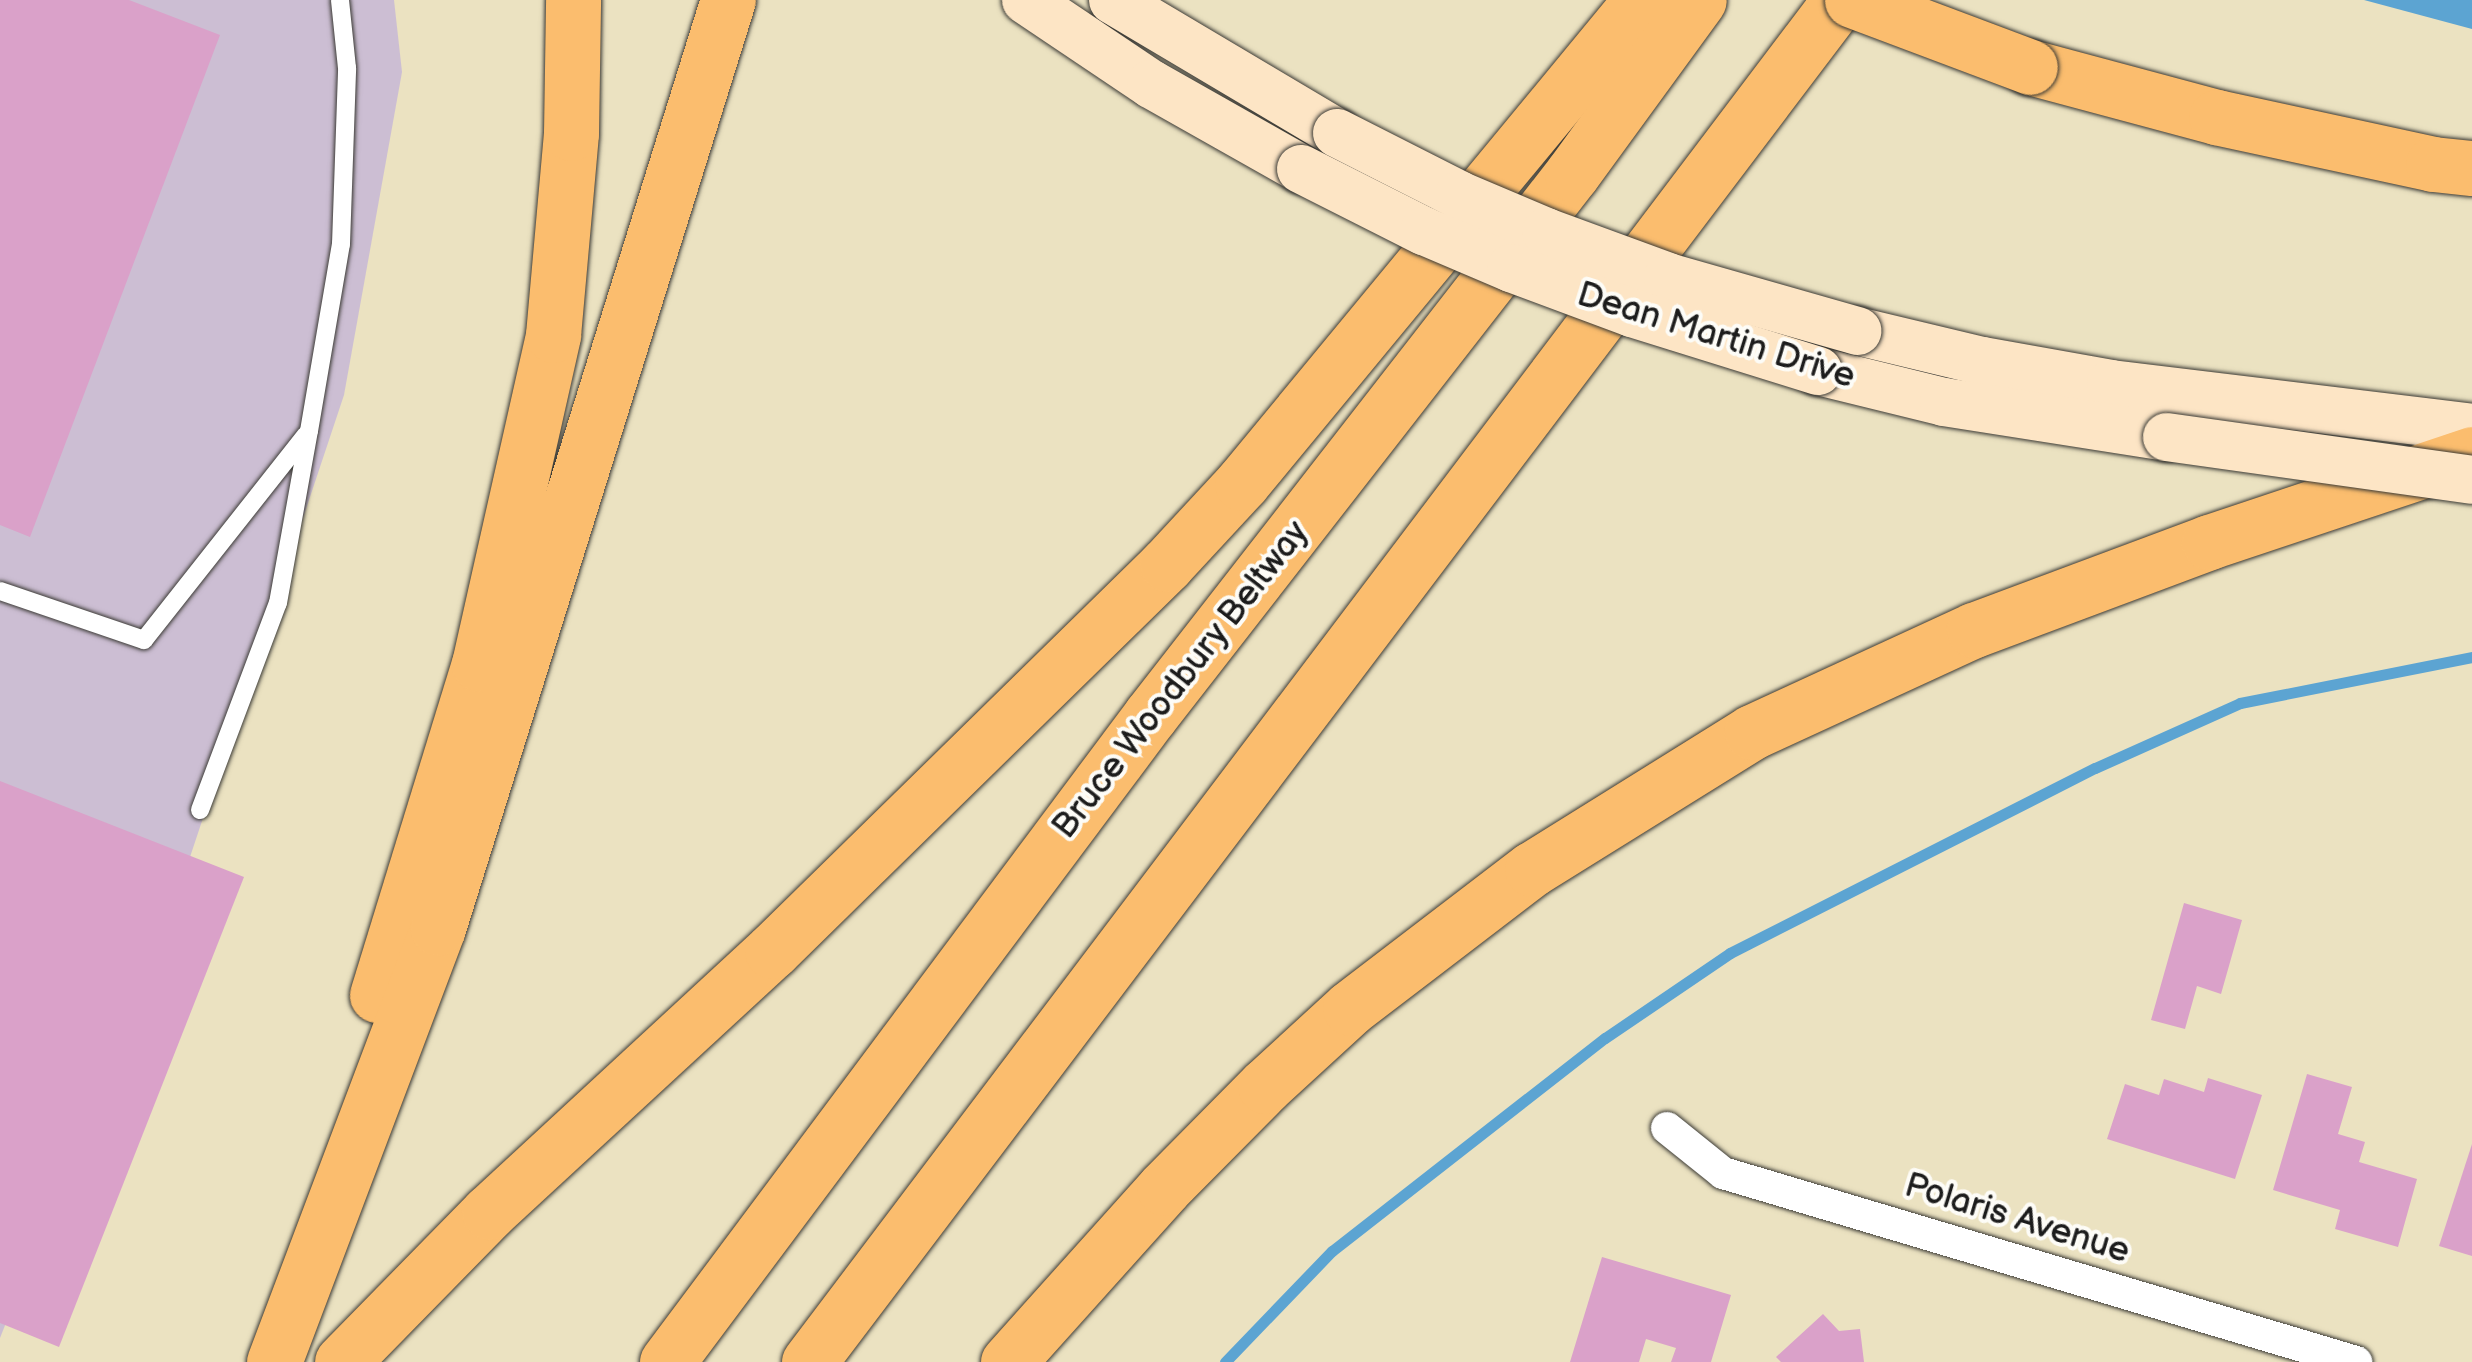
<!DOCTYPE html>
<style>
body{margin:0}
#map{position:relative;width:2472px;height:1362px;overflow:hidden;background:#ebe2c1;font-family:"Balsamiq Sans",sans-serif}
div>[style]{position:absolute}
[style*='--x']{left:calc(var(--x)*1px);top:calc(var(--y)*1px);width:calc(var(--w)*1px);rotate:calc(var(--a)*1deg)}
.industrial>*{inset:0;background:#ccbed3}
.water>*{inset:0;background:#5ca4d2}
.stream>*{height:11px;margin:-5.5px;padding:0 5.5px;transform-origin:5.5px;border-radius:5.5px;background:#5ca4d2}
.building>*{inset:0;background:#daa1c9}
.roads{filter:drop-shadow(0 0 2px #3b3a35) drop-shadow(0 0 2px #3b3a35)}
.service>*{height:18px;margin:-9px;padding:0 9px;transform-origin:9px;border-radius:9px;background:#fff}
.minor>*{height:32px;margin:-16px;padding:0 16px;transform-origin:16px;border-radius:16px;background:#fff}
.secondary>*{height:48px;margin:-24px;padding:0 24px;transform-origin:24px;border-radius:24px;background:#fde5c5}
.motorway>*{height:55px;margin:-27.5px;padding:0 27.5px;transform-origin:27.5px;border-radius:27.5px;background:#fbbd6e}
.bridges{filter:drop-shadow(0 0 2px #3b3a35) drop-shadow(0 0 2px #3b3a35)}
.secondary-bridge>*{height:48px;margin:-24px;padding:0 24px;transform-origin:24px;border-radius:24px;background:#fde5c5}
.motorway-bridge>*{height:55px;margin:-27.5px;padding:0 27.5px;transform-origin:27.5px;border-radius:27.5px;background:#fbbd6e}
span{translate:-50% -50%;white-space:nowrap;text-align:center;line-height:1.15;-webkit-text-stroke:8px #fdfcf7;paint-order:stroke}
.street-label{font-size:35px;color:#1c1c1c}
</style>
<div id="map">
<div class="industrial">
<div style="clip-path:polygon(0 0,394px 0,402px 72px,344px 395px,186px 869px,0 1338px)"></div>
</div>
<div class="water">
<div style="clip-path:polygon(2364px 0,2472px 0,2472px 29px)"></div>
</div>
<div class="stream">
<div style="--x:1225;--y:1362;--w:154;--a:-46.1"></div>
<div style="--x:1332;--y:1251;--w:346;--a:-38"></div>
<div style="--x:1605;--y:1038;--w:151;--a:-34.2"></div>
<div style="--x:1730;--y:953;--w:409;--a:-26.9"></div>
<div style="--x:2095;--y:768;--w:159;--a:-24.1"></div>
<div style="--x:2240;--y:703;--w:237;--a:-11.2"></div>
</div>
<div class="building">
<div style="clip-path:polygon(0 0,129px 0,220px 35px,30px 537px,0 525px)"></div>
<div style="clip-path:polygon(0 781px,244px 877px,59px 1347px,0 1323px)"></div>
<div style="clip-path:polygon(2184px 903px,2242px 920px,2221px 994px,2197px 986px,2185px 1029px,2151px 1020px)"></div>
<div style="clip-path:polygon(2307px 1074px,2352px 1087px,2338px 1134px,2365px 1142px,2359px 1162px,2417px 1179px,2398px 1247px,2335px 1229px,2340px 1210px,2273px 1190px)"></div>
<div style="clip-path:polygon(2208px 1078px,2262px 1095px,2235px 1179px,2107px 1139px,2125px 1084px,2159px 1095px,2164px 1079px,2204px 1092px)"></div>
<div style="clip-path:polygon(2472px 1144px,2472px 1256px,2439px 1246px)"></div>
<div style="clip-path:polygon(1602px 1257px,1731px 1295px,1711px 1362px,1671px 1362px,1676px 1348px,1646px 1339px,1639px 1362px,1570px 1362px)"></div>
<div style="clip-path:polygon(1823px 1314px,1839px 1331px,1860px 1329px,1864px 1362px,1781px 1362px,1776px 1357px)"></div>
</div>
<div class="roads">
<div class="service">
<div style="--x:0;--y:591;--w:152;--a:18.8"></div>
<div style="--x:144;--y:640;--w:261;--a:-51.7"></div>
<div style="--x:200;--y:810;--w:221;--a:-69.4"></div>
<div style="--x:278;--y:603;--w:175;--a:-79.8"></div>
<div style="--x:309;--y:431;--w:190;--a:-80.3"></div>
<div style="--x:341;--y:244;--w:176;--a:-88"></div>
<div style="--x:347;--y:68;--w:68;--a:-95.9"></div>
</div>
<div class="minor">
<div style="--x:1667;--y:1128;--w:72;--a:38.8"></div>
<div style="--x:1723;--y:1173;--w:661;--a:16.62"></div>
</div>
<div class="secondary">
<div style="--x:1026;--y:0;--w:151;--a:33.9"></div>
<div style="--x:1151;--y:84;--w:172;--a:29.5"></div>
<div style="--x:1113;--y:0;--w:261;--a:30.7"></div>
<div style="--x:1857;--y:331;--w:129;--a:13.5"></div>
<div style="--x:1982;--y:361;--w:131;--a:10.1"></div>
<div style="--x:2111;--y:384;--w:364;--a:6.9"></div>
<div style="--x:1818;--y:371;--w:130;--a:13.8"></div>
<div style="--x:1944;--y:402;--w:226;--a:8.9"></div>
</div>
<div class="motorway">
<div style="--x:2030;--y:67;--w:193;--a:15"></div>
<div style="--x:2216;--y:117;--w:222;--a:12.2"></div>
<div style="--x:2433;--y:164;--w:39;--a:6"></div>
<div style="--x:377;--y:995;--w:346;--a:-72.9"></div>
<div style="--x:479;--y:664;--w:337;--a:-77.3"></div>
<div style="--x:553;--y:335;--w:203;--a:-84.9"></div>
<div style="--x:571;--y:133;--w:133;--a:-89.1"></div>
<div style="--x:274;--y:1362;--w:464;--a:-69.3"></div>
<div style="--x:438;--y:928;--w:972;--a:-72.65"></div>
<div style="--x:342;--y:1362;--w:210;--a:-45.6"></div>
<div style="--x:489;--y:1212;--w:385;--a:-42.7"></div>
<div style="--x:772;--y:951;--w:553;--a:-44.41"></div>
<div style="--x:1167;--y:564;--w:110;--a:-47.2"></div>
<div style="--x:1242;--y:483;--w:626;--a:-50.44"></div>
<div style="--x:667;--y:1362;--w:807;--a:-53.22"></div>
<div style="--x:1150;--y:716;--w:687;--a:-52.1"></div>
<div style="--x:1572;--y:174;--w:215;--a:-53.9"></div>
<div style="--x:809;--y:1362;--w:1708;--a:-52.88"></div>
<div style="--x:1008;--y:1362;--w:234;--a:-48.1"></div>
<div style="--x:1164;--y:1188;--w:144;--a:-45.3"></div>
<div style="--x:1265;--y:1086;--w:115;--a:-42.5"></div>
<div style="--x:1350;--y:1008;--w:229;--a:-37.4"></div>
<div style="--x:1532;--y:869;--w:259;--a:-31.9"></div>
<div style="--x:1752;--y:732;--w:244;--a:-24.7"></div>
<div style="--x:1974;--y:630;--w:251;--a:-20.5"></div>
<div style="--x:2209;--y:542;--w:277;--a:-18.5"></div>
</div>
</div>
<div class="bridges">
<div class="secondary-bridge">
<div style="--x:1337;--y:133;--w:137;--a:26.9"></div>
<div style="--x:1459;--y:195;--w:95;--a:23"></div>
<div style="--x:1546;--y:232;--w:130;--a:20.2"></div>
<div style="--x:1668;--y:277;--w:197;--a:15.9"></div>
<div style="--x:1301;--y:169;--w:138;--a:26.8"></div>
<div style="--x:1424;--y:231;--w:95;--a:23"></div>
<div style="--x:1511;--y:268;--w:129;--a:20.4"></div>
<div style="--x:1632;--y:313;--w:195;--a:17.3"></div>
<div style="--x:2167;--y:437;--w:308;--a:8"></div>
</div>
<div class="motorway-bridge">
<div style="--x:1852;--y:0;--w:190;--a:20.6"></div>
</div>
</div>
<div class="street-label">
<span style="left:1716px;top:336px;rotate:17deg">Dean Martin Drive</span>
<span style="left:1181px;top:680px;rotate:-52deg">Bruce Woodbury Beltway</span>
<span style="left:2017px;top:1219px;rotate:17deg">Polaris Avenue</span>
</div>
</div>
